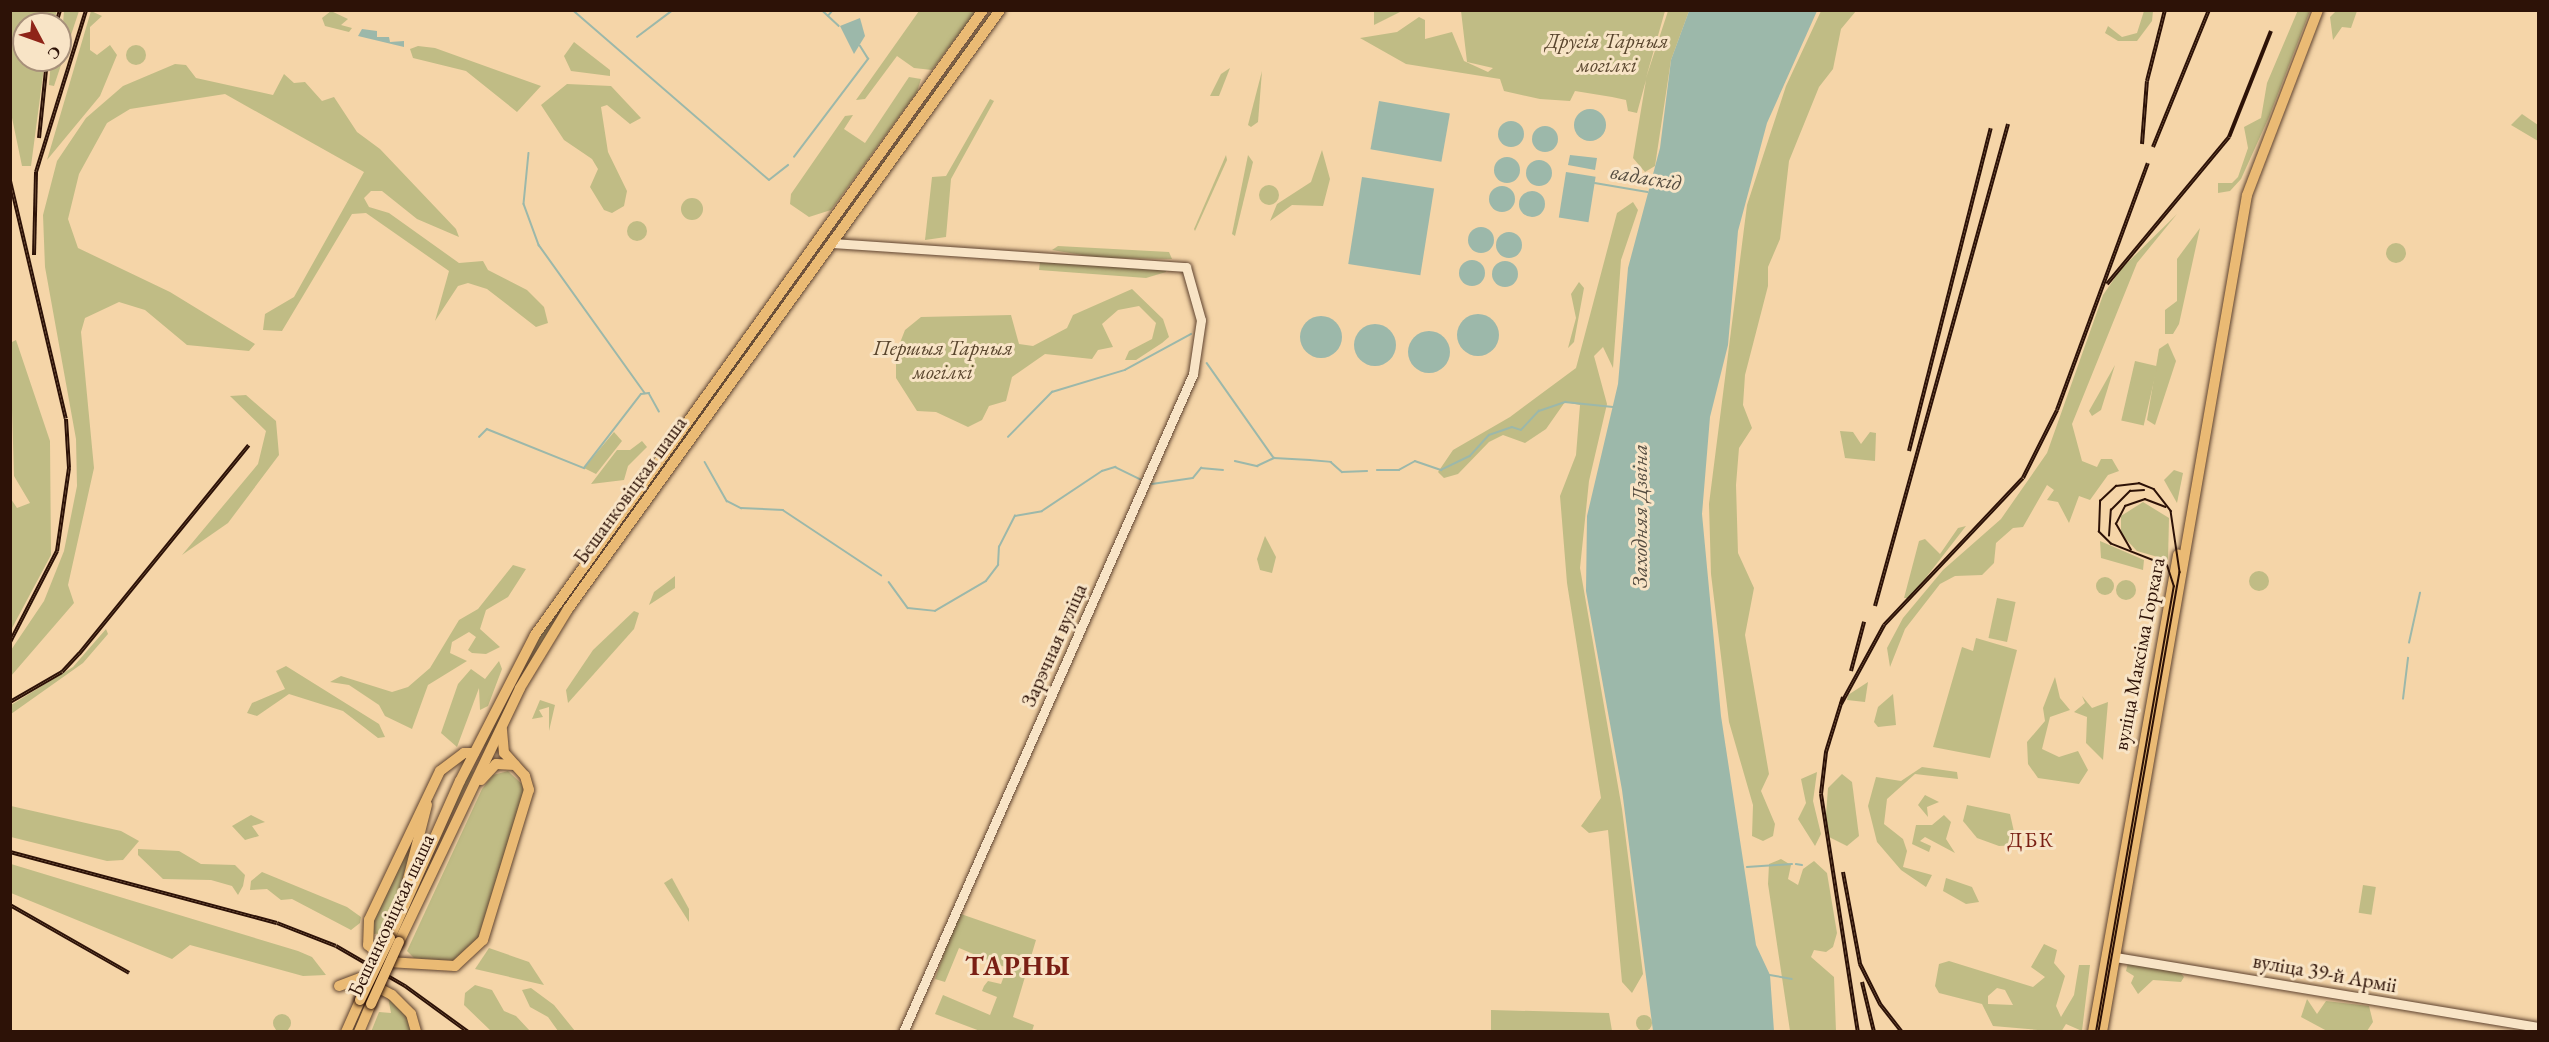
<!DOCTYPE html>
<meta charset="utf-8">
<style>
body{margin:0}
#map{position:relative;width:2549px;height:1042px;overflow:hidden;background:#f5d5a8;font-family:"EB Garamond",serif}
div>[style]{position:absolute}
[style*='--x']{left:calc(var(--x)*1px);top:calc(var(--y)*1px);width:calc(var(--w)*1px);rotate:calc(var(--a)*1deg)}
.green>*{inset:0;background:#c0bc85;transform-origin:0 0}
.round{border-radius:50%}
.water>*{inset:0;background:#9cb8aa;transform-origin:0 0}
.stream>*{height:1.5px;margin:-0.75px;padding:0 0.75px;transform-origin:0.75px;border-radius:0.75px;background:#9cb8aa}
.roads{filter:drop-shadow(0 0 2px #5f432f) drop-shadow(0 0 2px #5f432f)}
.minor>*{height:9px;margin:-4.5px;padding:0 4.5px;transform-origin:4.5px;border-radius:4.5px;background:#f8e4c6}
.major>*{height:10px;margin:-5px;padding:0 5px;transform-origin:5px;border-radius:5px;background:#eaba74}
.tram>*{height:1.5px;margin:-0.75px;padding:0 0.75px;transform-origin:0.75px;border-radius:0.75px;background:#2d1207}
.rail>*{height:4px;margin-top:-2px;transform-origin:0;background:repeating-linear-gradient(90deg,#f8e4c6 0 4.5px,#2d1207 0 9px);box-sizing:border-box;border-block:2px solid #2d1207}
.bridges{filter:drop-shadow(0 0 2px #2d1207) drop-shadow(0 0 2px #2d1207)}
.major-bridge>*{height:10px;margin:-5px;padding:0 5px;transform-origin:5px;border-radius:5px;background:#eaba74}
span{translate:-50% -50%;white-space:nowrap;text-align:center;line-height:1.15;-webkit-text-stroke:6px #f8e4c6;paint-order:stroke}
.park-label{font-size:21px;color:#59452d;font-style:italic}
.street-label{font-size:21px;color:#2d1207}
.water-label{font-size:22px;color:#544c40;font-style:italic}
.neighbourhood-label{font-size:22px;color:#7a1f14;letter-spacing:1.5px}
.district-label{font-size:27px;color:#7a1f14;font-weight:700;letter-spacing:1.5px}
.frame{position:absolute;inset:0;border:12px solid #2d1207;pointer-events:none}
.north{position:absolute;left:12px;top:12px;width:60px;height:60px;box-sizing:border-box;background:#f8e4c6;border:2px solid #a7907a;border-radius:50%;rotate:131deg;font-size:16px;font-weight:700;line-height:24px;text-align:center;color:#2d1207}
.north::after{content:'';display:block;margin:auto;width:21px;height:27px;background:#8f2418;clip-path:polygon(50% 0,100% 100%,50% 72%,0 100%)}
</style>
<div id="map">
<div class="green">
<div style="clip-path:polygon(2298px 10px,2310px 11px,2269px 117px,2241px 179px,2230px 191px,2218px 193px,2218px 183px,2232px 183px,2238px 177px,2248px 148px,2244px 127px,2261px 118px,2267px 83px)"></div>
<div style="clip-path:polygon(10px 11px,57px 11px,53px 24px,24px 24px,24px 60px,45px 60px,31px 166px,22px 166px,11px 113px)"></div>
<div style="clip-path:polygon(64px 11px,79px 11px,54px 86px,49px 85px,51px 60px,60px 60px)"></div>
<div style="clip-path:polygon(91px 11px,102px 16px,90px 27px,90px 50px,97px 55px,110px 45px,117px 55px,100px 96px,47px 160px)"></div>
<div style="clip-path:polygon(331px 11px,348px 19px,341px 25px,352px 28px,349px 32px,325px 26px,322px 18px)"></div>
<div style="clip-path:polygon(919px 11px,976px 11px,932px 70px,914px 68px,897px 56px,865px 99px,856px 100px)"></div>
<div style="clip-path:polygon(992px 11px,994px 11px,861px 197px,859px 195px)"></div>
<div style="clip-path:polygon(1374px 11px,1374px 10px,1402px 11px,1374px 25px)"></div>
<div style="clip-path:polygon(1461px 11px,1665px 11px,1646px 78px,1668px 11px,1689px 11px,1671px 60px,1655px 166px,1645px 172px,1633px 158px,1646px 80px,1637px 113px,1628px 111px,1626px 100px,1612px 97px,1575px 91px,1570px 101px,1540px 99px,1504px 91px,1500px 79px,1406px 64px,1360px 38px,1397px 32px,1419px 17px,1425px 20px,1425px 39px,1452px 32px,1464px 61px,1488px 72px,1493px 68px,1467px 62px)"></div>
<div style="clip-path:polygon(1821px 11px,1856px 11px,1841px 29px,1833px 69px,1819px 87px,1789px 161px,1780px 239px,1768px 267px,1768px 286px,1745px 375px,1743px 405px,1752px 428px,1739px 448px,1736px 485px,1738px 553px,1754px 588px,1745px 635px,1769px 774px,1761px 791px,1775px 824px,1773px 836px,1763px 841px,1752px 836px,1753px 805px,1729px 722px,1711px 574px,1709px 504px,1747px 205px,1786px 86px)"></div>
<div style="clip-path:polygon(2144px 11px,2153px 11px,2152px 21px,2137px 41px,2118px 41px,2105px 33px,2108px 26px,2122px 37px,2137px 33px)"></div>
<div style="clip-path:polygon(2336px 11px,2357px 11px,2351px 28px,2342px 27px,2333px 40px,2330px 17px)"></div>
<div style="clip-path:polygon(574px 42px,610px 70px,610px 76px,571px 71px,564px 56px)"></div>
<div class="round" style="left:126px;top:45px;width:20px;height:20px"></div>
<div style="clip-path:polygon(418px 46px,435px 48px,541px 86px,517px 112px,466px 71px,413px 58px,410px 49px)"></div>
<div style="clip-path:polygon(175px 64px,186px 65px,196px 78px,273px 95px,284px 74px,294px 83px,305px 82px,322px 101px,334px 97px,357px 132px,380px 149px,456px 229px,459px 237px,417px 219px,382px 191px,371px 191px,364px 198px,369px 207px,389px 213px,459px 263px,483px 261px,488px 270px,527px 290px,544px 307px,548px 323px,536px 327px,487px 289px,468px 283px,458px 286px,435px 321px,449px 271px,366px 213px,352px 214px,282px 331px,263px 330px,265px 314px,294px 297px,364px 172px,225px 94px,130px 109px,107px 123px,79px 174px,68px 219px,78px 248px,170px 292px,255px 344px,249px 351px,187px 345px,145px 310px,119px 302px,85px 318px,81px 332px,94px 468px,68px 585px,74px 603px,11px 676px,11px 650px,44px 601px,64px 551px,77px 486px,76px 439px,45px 267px,43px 215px,57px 161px,86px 118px,123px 86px)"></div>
<div style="clip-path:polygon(1230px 68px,1219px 96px,1210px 96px,1221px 74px)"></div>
<div style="clip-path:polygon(1262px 71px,1258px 122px,1251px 127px,1248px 125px)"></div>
<div style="clip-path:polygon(909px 77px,921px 79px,917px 92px,831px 210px,809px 217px,790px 204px,791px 194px,845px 116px,853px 115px,844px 129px,865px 143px)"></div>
<div style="clip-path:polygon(567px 84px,611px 86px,641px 118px,630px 124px,607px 105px,601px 107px,608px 152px,627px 191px,624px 206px,612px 213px,604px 210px,590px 187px,598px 169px,592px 159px,564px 140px,541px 105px)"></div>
<div style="clip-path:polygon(990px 99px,994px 101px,951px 179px,946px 237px,925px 240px,932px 177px,946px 176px)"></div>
<div style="clip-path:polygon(2522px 114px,2538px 125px,2538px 141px,2511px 125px)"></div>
<div style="clip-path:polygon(1322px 150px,1330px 179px,1323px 206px,1292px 205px,1270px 221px,1277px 204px,1311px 182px)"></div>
<div style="clip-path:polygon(1226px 155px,1227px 160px,1195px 231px,1194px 229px)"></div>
<div style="clip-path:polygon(1248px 155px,1253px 162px,1235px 236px,1232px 234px)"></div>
<div class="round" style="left:1259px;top:185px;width:20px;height:20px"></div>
<div class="round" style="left:681px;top:198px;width:22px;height:22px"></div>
<div style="clip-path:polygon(1633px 202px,1638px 210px,1621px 260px,1613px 368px,1603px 347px,1594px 356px,1607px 404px,1589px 481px,1580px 568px,1622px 809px,1643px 974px,1632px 993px,1622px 982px,1608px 830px,1589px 833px,1581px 826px,1601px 798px,1567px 583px,1560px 496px,1576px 455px,1580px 405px,1565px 402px,1546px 429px,1525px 443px,1503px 435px,1489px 442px,1458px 474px,1444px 478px,1438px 472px,1453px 450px,1510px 417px,1576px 368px,1617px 213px)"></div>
<div style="clip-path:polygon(2177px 214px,2137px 263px,2072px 424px,2082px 461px,2097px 467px,2101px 459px,2112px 459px,2119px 471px,2108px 475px,2090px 500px,2079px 496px,2069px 523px,2058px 502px,2047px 500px,2054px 490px,2047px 485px,2023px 527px,2013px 528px,1996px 543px,1994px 563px,1982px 575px,1955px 576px,1940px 584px,1905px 629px,1890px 667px,1887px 648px,1903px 618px,1943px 570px,2001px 519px,2047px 453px,2103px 295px,2121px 269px)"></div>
<div class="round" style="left:627px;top:221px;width:20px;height:20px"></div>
<div style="clip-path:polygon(2200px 228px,2179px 324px,2173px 334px,2165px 334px,2165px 310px,2177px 301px,2177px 259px)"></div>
<div class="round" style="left:2386px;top:243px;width:20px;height:20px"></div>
<div style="clip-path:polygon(1058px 246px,1169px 252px,1172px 259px,1101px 258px,1052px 250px)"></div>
<div style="clip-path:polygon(1040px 262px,1165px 268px,1166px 272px,1146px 278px,1039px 270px)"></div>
<div style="clip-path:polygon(799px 281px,632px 512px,629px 510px,731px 368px)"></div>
<div style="clip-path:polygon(1579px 282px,1584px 288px,1574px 342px,1568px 348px,1576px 318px,1571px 294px)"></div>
<div style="clip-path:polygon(1132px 289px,1163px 319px,1169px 337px,1162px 343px,1136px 360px,1125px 360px,1129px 351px,1152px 339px,1156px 323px,1139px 306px,1118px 310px,1102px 324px,1113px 347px,1098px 350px,1092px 359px,1045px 354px,1012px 377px,1006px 401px,989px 406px,982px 420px,968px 427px,936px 412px,917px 411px,896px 378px,896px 353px,905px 330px,921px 317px,1011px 315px,1019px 344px,1033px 346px,1067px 328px,1073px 315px)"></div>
<div style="clip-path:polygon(16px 340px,50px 441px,51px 555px,11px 630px,11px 499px,17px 508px,30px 503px,14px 476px,10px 343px)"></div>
<div style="clip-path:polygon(2168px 343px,2176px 361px,2155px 425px,2147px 420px,2159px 349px)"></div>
<div style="left:2135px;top:361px;width:23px;height:61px;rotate:13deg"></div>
<div style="clip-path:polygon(2115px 365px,2101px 410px,2092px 416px,2089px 411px)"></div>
<div style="clip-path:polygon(246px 395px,276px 421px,279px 455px,228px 523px,182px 555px,258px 464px,266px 431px,230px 396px)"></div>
<div style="clip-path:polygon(1840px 431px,1853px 432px,1861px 444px,1870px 432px,1876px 433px,1875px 461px,1845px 458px)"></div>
<div style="clip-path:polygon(614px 432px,622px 441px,596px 474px,584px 468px)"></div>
<div style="clip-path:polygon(642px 441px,647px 447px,628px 466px,624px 480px,591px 484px,617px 450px,630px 450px)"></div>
<div style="clip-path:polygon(2174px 470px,2183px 473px,2177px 503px,2164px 480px)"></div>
<div style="clip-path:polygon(2143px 502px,2169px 518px,2168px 560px,2137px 551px,2121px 534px,2121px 516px)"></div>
<div style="clip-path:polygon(1966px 526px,1910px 598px,1904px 598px,1919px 541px,1925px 539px,1940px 554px,1958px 528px)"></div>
<div style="clip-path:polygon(1265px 536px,1276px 557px,1272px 573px,1260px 570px,1257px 559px)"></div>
<div style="clip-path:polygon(2100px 541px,2144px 560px,2143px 570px,2101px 558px)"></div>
<div style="clip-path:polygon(513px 565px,526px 569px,508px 597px,486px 610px,480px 629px,500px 647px,486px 654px,472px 653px,468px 650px,476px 637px,469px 632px,452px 642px,450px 653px,467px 661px,428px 685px,412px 729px,385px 716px,379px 705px,349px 685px,330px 682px,341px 676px,392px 692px,408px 687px,430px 668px,459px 620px,478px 609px)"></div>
<div style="clip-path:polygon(584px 570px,486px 746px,482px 745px,531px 649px)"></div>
<div class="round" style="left:2249px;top:571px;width:20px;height:20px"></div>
<div style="clip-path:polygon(675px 576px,675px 588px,649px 605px,654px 592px)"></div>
<div class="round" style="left:2096px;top:577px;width:18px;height:18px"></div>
<div class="round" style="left:2116px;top:580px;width:20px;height:20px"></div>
<div style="left:1997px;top:598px;width:19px;height:41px;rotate:12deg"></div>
<div style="clip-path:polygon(634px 611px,639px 613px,634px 629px,568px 703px,566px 690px,593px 650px)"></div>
<div style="clip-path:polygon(106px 629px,108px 634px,83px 663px,11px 714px,11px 705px,73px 667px)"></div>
<div style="clip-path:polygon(1976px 638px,2017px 650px,1990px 758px,1933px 747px,1962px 647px,1973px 651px)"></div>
<div style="clip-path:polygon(499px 661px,502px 669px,488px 706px,480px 710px,479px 688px,457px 747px,441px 733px,458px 684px,471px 669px,485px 679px)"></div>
<div style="clip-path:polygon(286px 666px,379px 724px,385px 737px,378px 738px,343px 711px,289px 694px,257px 716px,247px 713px,252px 703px,285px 689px,276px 671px)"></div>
<div style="clip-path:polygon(2055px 677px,2060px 698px,2070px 710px,2050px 717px,2042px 749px,2059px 757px,2078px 751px,2088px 770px,2079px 784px,2038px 778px,2028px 764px,2027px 742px,2045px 721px,2043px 708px)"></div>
<div style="clip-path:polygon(1868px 682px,1865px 702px,1847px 700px,1848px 695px)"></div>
<div style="clip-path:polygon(1893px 694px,1896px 725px,1878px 727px,1874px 722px,1878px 707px)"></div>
<div style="clip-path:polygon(2082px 696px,2092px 708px,2108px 702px,2103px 760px,2086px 743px,2087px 717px,2074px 712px,2085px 703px)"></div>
<div style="clip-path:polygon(540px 700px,555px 705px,549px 731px,549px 707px,539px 710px,543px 717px,532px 719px)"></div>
<div style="clip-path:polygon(1922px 767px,1957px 772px,1958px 779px,1915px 774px,1887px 799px,1884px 824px,1903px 839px,1907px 851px,1903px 867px,1932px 875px,1926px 887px,1901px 870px,1877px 842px,1868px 806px,1876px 777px,1901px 781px)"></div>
<div style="left:470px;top:770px;width:4px;height:177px;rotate:27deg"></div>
<div style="clip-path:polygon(508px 771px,525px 787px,478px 938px,453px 963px,414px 958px,407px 951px,482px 789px,493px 775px)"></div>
<div style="clip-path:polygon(1817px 772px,1813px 801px,1821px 834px,1815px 846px,1798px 819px,1806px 803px,1801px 779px)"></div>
<div style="clip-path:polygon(1842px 774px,1852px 782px,1859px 836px,1847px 846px,1829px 837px,1825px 828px,1828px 788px)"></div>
<div style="clip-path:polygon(1925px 795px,1939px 802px,1927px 807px,1928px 817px,1918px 805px)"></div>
<div style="clip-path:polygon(1967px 805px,2010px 814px,2017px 845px,1999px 846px,1977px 838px,1963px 821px)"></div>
<div style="clip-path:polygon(11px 806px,121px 831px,139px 841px,123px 860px,107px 861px,11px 837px)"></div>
<div style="clip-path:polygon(251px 815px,265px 822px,252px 826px,259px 836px,245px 840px,232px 826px)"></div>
<div style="clip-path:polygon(1944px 815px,1951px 822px,1946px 839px,1955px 853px,1925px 837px,1920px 841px,1931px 846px,1929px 852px,1912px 844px,1916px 825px,1932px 825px)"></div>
<div style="clip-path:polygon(419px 823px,399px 902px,385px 933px,374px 934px,374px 948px,370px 928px)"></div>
<div style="clip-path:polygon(138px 849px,179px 851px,201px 864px,235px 865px,245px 875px,243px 886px,238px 895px,232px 886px,211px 880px,163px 879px,138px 855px)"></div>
<div style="clip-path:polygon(1781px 859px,1791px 865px,1788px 879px,1798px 885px,1803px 869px,1814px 861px,1827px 873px,1837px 933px,1833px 947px,1826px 952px,1814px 950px,1811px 957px,1834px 977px,1836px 1031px,1790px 1031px,1768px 884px,1769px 864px)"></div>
<div style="clip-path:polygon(11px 864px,298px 951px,312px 957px,326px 975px,303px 976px,190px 945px,172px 959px,11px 893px)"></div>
<div style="clip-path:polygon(262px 872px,347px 907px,361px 917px,360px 923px,351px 930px,292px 899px,281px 900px,267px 889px,250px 890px,251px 881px)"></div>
<div style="clip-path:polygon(672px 878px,689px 909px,689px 922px,664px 883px)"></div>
<div style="clip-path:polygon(1946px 878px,1972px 887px,1979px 902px,1966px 904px,1943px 891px)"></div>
<div style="left:2363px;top:885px;width:13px;height:28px;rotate:9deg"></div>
<div style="clip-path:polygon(958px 913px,1036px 940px,1013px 1017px,1034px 1025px,1032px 1031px,980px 1031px,935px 1014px,943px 995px,990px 1015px,997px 997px,982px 991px,984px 986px,988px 981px,1001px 984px,1007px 968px,959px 948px,945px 982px,935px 979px)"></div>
<div style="clip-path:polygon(evenodd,2044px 944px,2057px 950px,2054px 963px,2065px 976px,2056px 1006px,2061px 1017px,2074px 995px,2079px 965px,2090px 965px,2082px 1031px,2066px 1024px,2061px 1032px,1993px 1026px,1982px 1004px,1939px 993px,1935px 986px,1939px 964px,1949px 961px,2033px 987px,2045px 977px,2031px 967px,2044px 944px,1997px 988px,2005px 990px,2013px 1005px,1988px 1004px,1988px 996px,1997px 988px)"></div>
<div style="clip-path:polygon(489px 948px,529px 962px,544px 985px,475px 969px)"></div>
<div style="clip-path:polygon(2128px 963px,2179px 971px,2184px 977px,2181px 982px,2153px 980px,2138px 994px,2131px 983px,2134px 976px,2126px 971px)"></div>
<div style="clip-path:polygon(475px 985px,492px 990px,504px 1011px,516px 1016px,530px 1031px,491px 1031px,464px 1005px,465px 993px)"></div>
<div style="clip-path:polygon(531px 988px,554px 1005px,575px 1031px,558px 1031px,548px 1017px,530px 1007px,522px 990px)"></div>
<div style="clip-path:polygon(388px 997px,409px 1018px,411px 1031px,371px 1032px,379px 1012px,391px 1013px)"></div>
<div style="clip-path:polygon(2307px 999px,2317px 1014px,2326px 1001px,2369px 1006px,2373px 1022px,2367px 1031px,2327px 1031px,2301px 1017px)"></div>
<div style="clip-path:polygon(1491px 1010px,1609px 1013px,1612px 1031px,1491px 1031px)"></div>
<div class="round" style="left:273px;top:1014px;width:18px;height:18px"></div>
<div class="round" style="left:1636px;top:1015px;width:16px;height:16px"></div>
</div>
<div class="water">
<div style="clip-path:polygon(1689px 11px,1817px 11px,1767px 123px,1738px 231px,1728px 345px,1710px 417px,1702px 514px,1721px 716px,1756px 945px,1770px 975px,1774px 1031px,1653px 1031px,1622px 790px,1586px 591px,1587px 516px,1618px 384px,1628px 268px,1660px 148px,1671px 60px)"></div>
<div style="clip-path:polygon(860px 18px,865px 36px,854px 54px,840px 26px)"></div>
<div style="clip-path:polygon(362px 29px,377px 31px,377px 37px,389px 37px,390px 42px,404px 41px,404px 47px,358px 36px)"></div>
<div style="left:1379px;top:101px;width:72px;height:49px;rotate:10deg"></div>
<div class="round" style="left:1574px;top:109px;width:32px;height:32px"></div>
<div class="round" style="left:1498px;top:121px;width:26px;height:26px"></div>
<div class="round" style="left:1532px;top:126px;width:26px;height:26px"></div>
<div style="clip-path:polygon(1570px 155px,1597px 158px,1595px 170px,1568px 165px)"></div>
<div class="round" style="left:1494px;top:157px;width:26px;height:26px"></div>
<div class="round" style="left:1526px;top:160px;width:26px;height:26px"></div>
<div style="left:1566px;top:172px;width:30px;height:46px;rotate:9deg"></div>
<div style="left:1362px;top:177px;width:73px;height:88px;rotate:9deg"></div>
<div class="round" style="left:1489px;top:186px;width:26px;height:26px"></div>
<div class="round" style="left:1519px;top:191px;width:26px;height:26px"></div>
<div class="round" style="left:1468px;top:227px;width:26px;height:26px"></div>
<div class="round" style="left:1496px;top:232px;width:26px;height:26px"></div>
<div class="round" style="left:1459px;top:260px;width:26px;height:26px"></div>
<div class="round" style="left:1492px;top:261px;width:26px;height:26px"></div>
<div class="round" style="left:1457px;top:314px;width:42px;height:42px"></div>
<div class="round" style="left:1300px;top:316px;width:42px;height:42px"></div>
<div class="round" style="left:1354px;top:324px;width:42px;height:42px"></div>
<div class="round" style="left:1408px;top:331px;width:42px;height:42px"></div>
</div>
<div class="stream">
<div style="--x:573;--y:10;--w:259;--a:40.9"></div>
<div style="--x:769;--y:180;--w:24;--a:-38"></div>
<div style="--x:822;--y:10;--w:23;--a:43"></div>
<div style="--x:828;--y:16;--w:8;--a:-50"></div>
<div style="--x:637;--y:37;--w:45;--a:-36.9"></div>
<div style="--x:529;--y:153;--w:51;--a:95.6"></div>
<div style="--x:524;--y:204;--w:44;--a:69.9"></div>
<div style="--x:539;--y:245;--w:182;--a:54.4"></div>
<div style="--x:794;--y:157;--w:123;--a:-52.9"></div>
<div style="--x:868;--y:59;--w:15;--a:-122"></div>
<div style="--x:1595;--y:183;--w:53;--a:9.8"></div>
<div style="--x:1207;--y:363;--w:116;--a:54.8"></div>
<div style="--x:479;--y:437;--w:11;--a:-45"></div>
<div style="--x:487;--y:429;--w:105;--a:21.9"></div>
<div style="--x:584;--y:468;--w:93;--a:-52.4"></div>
<div style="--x:641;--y:394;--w:8;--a:-7"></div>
<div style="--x:649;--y:393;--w:21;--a:61"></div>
<div style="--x:1008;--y:437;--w:63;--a:-45.6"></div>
<div style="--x:1052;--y:392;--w:76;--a:-16.8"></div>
<div style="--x:1125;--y:370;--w:75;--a:-28.6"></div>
<div style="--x:1235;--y:461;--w:23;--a:13"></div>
<div style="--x:1257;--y:466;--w:19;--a:-25"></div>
<div style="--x:1274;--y:458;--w:36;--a:3"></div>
<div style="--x:1310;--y:460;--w:21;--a:5"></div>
<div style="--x:1331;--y:462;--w:15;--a:42"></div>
<div style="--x:1342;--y:472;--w:25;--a:-2"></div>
<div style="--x:705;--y:462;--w:45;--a:60.6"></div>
<div style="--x:727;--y:501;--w:16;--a:27"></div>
<div style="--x:741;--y:508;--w:42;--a:2.7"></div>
<div style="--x:783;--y:510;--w:118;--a:33.6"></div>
<div style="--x:1377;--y:470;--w:22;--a:0"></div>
<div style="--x:1399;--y:470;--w:18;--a:-29"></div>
<div style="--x:1415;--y:461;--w:28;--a:19"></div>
<div style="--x:1441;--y:470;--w:32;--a:-26"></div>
<div style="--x:1470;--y:456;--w:28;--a:-48"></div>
<div style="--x:1489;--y:435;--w:24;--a:-19"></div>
<div style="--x:1512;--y:427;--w:9;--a:18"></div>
<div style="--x:1521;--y:430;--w:26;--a:-47"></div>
<div style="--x:1539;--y:411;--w:28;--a:-19"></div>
<div style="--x:1565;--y:402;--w:48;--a:5.9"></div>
<div style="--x:1152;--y:484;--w:41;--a:-8.3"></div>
<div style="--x:1193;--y:478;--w:13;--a:-51"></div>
<div style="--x:1201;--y:468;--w:22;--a:5"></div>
<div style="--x:889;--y:582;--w:32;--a:54"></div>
<div style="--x:908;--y:608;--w:27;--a:6"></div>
<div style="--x:935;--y:611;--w:59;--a:-30.5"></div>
<div style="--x:986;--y:581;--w:20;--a:-53"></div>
<div style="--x:998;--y:565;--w:18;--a:-87"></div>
<div style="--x:999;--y:547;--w:35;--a:-63"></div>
<div style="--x:1015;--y:516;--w:27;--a:-10"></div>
<div style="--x:1042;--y:511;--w:72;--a:-33.7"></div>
<div style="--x:1102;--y:471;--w:14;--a:-17"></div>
<div style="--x:1115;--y:467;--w:28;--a:26"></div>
<div style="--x:2409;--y:643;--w:51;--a:-77.6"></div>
<div style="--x:2403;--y:699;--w:41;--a:-83"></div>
<div style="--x:1796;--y:864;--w:6;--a:9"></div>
<div style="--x:1747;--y:867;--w:45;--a:-3.8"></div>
<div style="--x:1770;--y:975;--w:22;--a:10"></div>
</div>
<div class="roads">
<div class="minor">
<div style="--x:833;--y:243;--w:354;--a:3.9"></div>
<div style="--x:1186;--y:267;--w:55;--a:74.2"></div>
<div style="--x:1201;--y:320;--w:55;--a:98.4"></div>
<div style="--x:1193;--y:374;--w:719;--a:113.78"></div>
<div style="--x:2109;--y:956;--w:435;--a:9.4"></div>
</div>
<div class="major">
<div style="--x:474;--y:753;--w:10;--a:180"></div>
<div style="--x:464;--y:753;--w:30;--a:143"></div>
<div style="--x:440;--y:771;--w:165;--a:115.5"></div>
<div style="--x:369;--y:920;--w:25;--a:92"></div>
<div style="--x:368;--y:945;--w:26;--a:40"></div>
<div style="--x:388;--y:962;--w:67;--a:3.4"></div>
<div style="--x:455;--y:966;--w:38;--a:-43"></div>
<div style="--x:483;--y:940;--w:157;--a:-73"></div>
<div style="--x:529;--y:790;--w:15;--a:-106"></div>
<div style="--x:525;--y:776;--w:31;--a:-132"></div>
<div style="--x:504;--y:753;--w:24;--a:-95"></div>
<div style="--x:481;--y:780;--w:22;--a:-47"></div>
<div style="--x:496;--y:764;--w:19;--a:3"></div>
<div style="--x:405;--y:891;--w:89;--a:-75.7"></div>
<div style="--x:390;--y:938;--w:172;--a:-66"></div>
<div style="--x:460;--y:781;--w:164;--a:-62.8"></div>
<div style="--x:535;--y:635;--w:769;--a:-54.37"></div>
<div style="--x:399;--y:942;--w:281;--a:-64.5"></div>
<div style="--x:520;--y:688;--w:92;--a:-58.7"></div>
<div style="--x:568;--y:609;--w:739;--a:-54.2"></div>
<div style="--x:339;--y:986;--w:22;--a:-21"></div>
<div style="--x:360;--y:978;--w:36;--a:28"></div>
<div style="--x:392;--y:995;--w:27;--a:45"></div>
<div style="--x:411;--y:1014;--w:19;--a:74"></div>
<div style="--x:346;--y:1032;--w:35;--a:-66"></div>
<div style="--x:359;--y:1032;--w:30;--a:-67"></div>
<div style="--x:2093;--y:1032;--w:485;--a:-79.9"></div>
<div style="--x:2102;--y:1032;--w:849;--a:-80.17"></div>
<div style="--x:2247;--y:195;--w:198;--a:-69"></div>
</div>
</div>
<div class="tram">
<div style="--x:2109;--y:536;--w:26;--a:-86"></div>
<div style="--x:2111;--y:510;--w:27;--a:-45"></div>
<div style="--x:2130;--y:491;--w:14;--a:-4"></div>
<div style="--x:2131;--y:550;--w:30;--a:-120"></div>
<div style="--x:2116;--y:524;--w:20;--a:-63"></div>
<div style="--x:2125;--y:506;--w:21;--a:-19"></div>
<div style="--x:2145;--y:499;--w:22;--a:21"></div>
<div style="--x:2096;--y:1032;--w:452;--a:-80.1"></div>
<div style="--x:2174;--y:587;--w:22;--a:-108"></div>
<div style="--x:2167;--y:566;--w:60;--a:-158.6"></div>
<div style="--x:2111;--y:544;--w:17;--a:-135"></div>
<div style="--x:2099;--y:532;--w:31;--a:-88"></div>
<div style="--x:2100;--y:501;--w:22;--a:-43"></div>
<div style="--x:2116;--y:486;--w:23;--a:-7"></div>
<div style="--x:2139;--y:483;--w:16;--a:22"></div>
<div style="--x:2154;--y:489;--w:28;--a:52"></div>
<div style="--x:2171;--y:511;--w:62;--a:81.6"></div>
<div style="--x:2180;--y:572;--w:467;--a:100"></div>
</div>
<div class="rail">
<div style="--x:56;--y:24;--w:15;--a:-74"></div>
<div style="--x:39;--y:138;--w:78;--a:-84.1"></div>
<div style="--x:2142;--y:144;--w:63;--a:-85.5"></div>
<div style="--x:2147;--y:81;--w:73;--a:-75.8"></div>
<div style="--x:2153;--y:147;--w:148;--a:-67.8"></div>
<div style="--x:10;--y:181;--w:244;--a:76.8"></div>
<div style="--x:66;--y:419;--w:49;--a:86.5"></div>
<div style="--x:69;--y:468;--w:84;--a:98.2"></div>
<div style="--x:57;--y:551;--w:102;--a:117.3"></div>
<div style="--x:34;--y:255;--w:83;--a:-88.6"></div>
<div style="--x:36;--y:172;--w:170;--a:-72.8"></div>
<div style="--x:2107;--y:284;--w:191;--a:-50.3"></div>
<div style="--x:2229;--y:137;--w:114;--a:-68.4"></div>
<div style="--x:1909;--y:451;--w:333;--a:-75.8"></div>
<div style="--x:1875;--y:606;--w:500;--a:-74.57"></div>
<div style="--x:1851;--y:671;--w:51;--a:-75.1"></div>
<div style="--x:1843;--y:697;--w:58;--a:107.2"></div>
<div style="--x:1826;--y:752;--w:42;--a:96.8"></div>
<div style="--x:1821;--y:794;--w:241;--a:81.2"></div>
<div style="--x:10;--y:702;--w:60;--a:-30"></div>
<div style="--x:62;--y:672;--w:25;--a:-47"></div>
<div style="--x:79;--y:654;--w:269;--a:-50.9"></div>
<div style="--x:1841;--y:704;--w:90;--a:-61.4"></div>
<div style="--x:1884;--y:625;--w:202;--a:-46.6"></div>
<div style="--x:2023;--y:478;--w:76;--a:-63.4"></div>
<div style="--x:2057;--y:410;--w:263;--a:-69.8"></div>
<div style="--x:10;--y:852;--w:276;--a:14.9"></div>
<div style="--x:277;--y:923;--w:63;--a:21.3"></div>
<div style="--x:336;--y:946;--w:80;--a:30.1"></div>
<div style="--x:405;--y:986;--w:78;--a:36.1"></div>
<div style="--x:1843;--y:872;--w:94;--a:79.5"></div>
<div style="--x:1860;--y:964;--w:45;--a:63.4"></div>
<div style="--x:1880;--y:1004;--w:36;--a:52"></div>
<div style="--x:10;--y:905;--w:137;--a:29.7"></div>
<div style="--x:1862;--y:982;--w:51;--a:76.5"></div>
</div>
<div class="bridges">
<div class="major-bridge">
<div style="--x:360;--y:1000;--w:69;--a:-64.2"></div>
<div style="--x:371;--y:1004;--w:68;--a:-65.7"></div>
</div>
</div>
<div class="park-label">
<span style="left:1607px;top:53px">Другія Тарныя<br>могілкі</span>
<span style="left:943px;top:360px">Першыя Тарныя<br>могілкі</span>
</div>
<div class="street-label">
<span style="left:630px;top:490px;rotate:-54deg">Бешанковіцкая шаша</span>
<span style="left:1054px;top:645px;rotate:-66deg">Зарэчная вуліца</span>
<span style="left:2139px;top:654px;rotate:-79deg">вуліца Максіма Горкага</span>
<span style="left:391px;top:915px;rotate:-65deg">Бешанковіцкая шаша</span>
<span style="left:2325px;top:973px;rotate:10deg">вуліца 39-й Арміі</span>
</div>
<div class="water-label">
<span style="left:1646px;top:177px;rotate:10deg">вадаскід</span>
<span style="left:1640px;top:516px;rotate:-90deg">Заходняя Дзвіна</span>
</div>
<div class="neighbourhood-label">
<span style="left:2031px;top:840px">ДБК</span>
</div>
<div class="district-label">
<span style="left:1018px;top:966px">ТАРНЫ</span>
</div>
<div class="frame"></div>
<div class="north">С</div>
</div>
